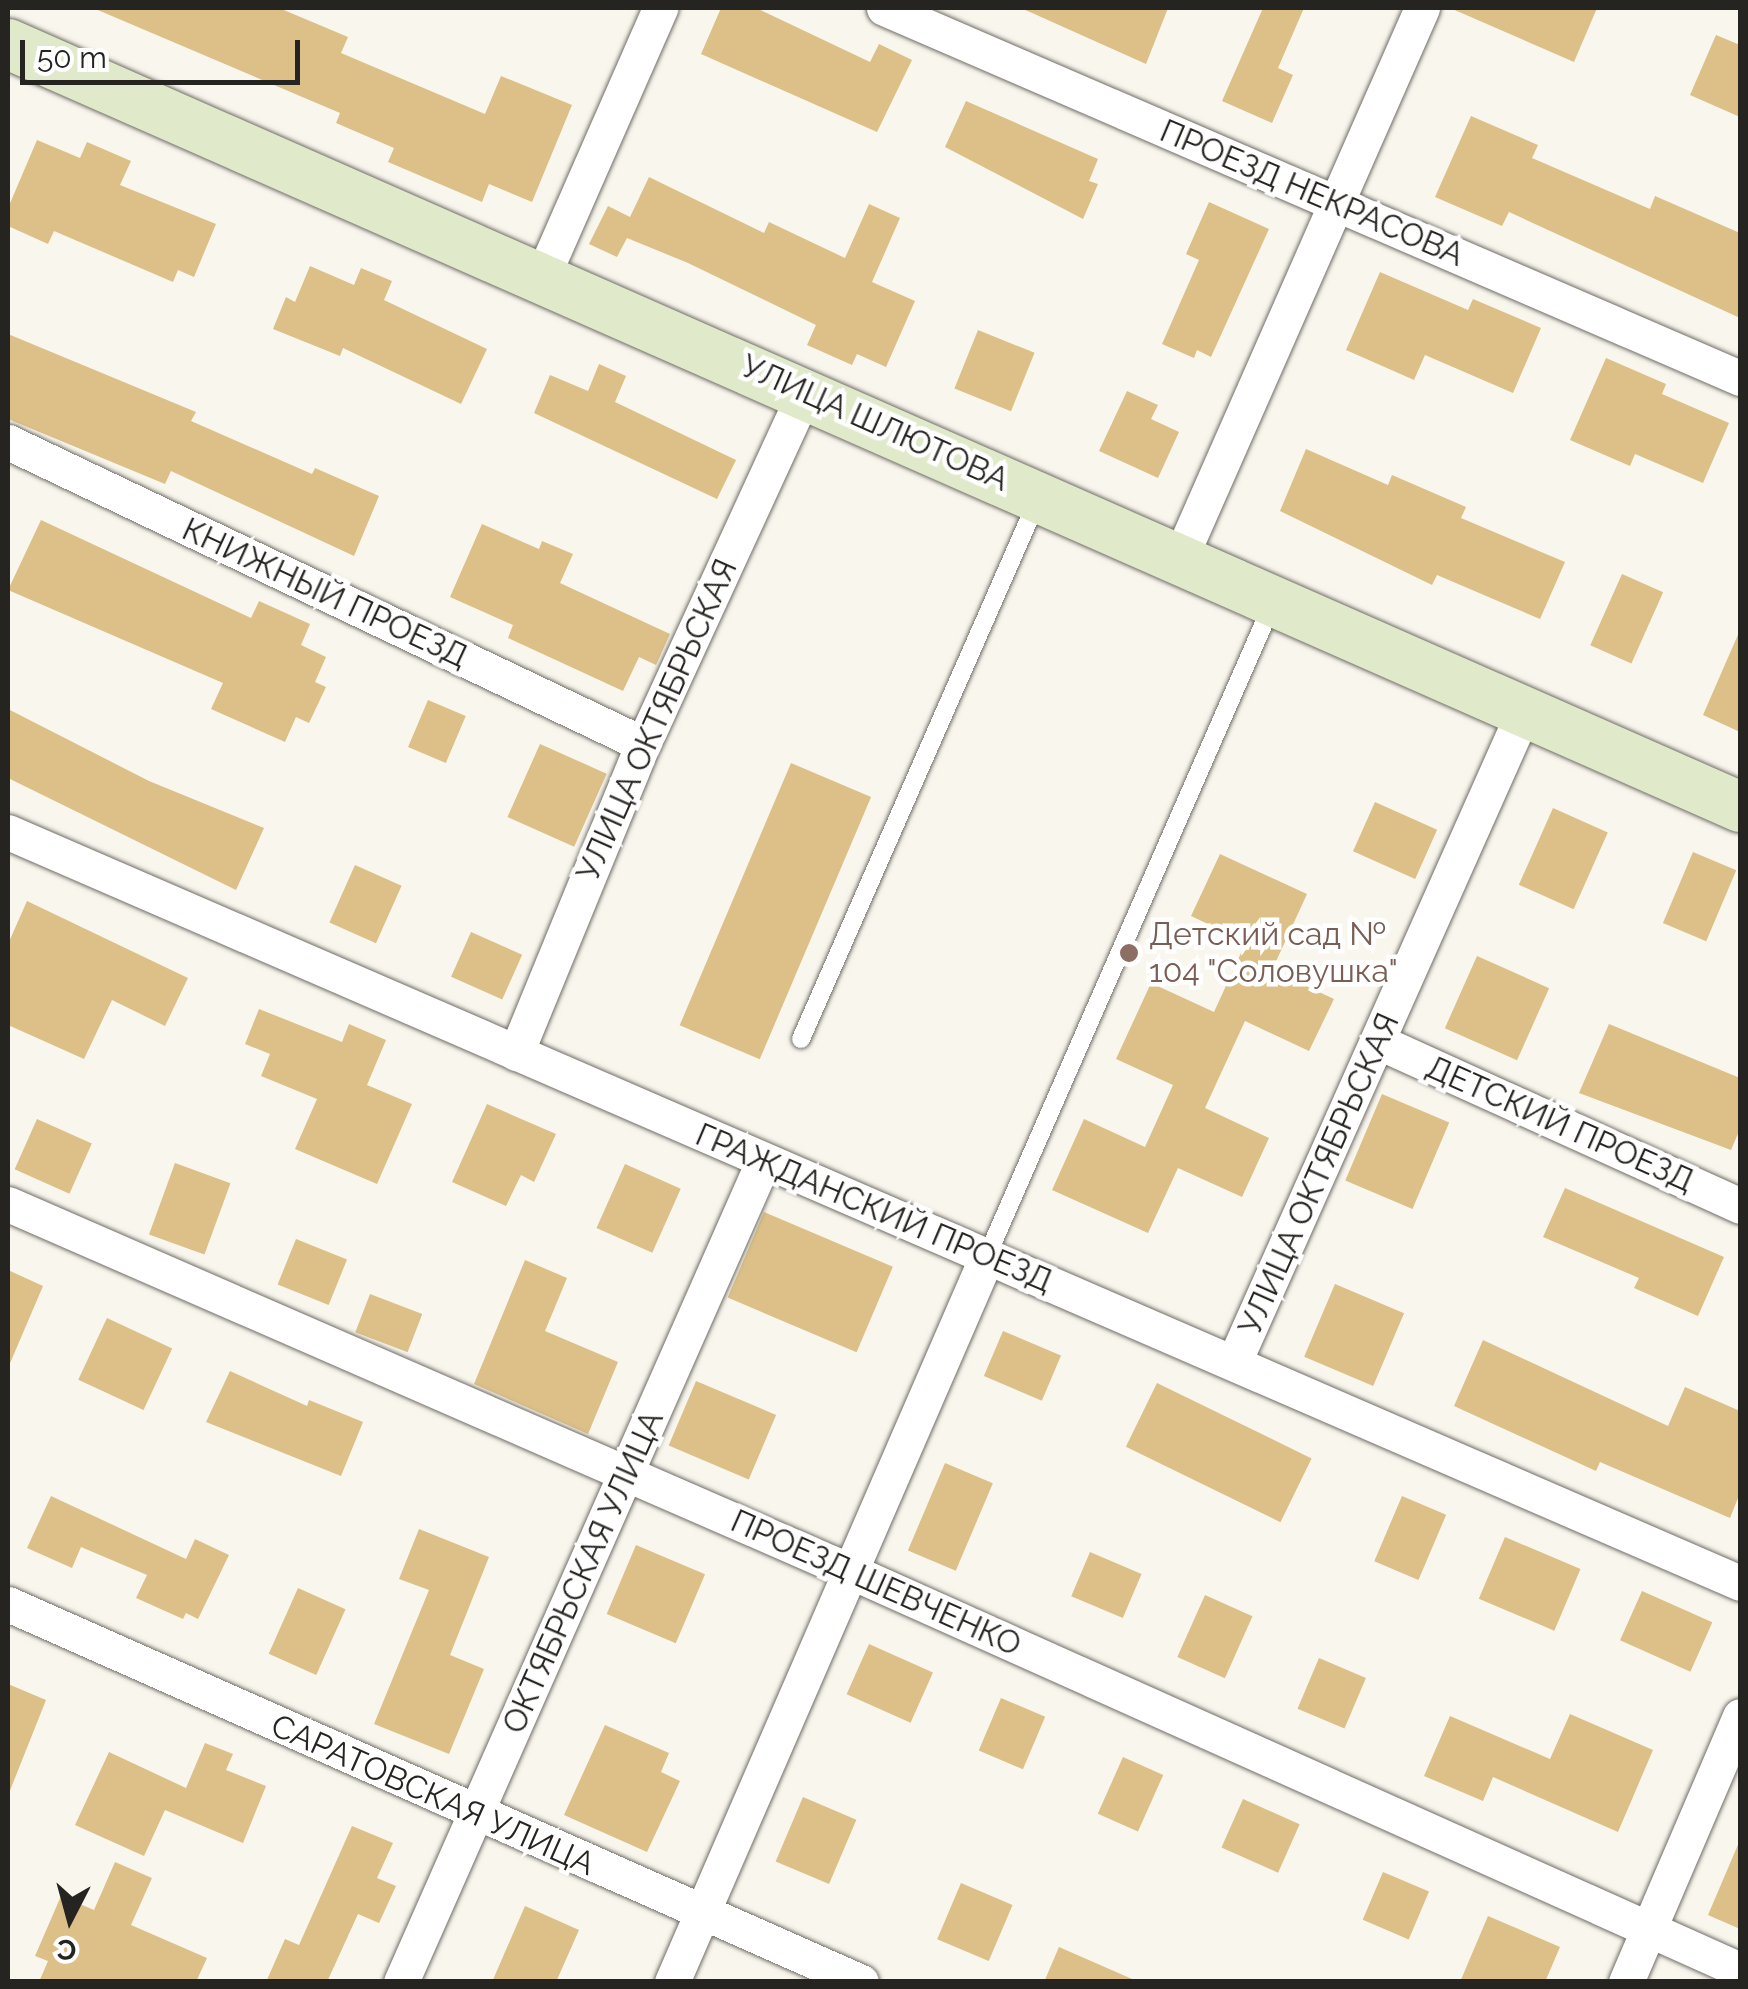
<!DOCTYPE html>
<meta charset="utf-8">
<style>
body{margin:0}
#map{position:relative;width:1748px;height:1989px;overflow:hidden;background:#f9f6ee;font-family:Raleway,sans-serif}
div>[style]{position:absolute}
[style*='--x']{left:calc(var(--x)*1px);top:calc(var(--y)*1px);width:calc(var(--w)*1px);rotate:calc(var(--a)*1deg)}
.building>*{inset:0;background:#dcc087;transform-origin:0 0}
.roads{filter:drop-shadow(0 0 2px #706d66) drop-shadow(0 0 2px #706d66)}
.lane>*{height:18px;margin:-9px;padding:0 9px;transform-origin:9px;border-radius:9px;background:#fff}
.street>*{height:35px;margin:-17.5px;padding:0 17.5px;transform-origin:17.5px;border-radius:17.5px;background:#fff}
.secondary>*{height:50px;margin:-25px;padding:0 25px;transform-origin:25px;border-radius:25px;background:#e0eaca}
.dots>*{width:28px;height:28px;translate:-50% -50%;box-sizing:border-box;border:5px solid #fff;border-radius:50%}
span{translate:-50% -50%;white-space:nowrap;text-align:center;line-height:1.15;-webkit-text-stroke:9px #fff;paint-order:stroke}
.street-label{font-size:32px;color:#252421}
.education-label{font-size:32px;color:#785e54}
.left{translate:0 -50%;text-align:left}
.frame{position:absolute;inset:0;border:10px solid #252421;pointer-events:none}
.north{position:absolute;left:20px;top:1869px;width:100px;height:100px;-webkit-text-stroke:8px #fff;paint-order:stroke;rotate:186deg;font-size:28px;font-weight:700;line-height:40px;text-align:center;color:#252421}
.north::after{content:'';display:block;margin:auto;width:35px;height:45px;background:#252421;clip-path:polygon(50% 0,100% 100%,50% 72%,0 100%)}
.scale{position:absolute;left:20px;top:40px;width:280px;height:45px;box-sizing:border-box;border:5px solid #252421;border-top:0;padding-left:12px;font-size:30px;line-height:35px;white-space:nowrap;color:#252421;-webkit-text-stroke:8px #fff;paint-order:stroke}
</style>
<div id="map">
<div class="building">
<div style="clip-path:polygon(93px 8px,279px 8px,348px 37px,341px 53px,485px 114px,501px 76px,572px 105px,532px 202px,489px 184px,482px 202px,388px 162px,394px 148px,336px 123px,340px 113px)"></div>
<div style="clip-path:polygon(721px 8px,756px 8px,870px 62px,879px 44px,912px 60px,877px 132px,701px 54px)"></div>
<div style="clip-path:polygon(1021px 8px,1168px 8px,1146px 64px)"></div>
<div style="clip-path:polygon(1263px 8px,1304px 8px,1278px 68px,1293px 75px,1272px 123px,1222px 101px)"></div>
<div style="clip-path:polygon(1450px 8px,1597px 8px,1574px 62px)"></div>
<div style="clip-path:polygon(1716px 35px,1740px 45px,1740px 117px,1690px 95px)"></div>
<div style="clip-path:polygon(966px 101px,1098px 159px,1089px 181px,1098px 184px,1083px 219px,945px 147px)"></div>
<div style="clip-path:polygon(1471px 116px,1538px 145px,1532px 158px,1650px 209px,1655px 196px,1740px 233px,1740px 318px,1509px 212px,1502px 226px,1435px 197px)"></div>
<div style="clip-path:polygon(37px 140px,80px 158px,87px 142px,131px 161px,120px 185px,216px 224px,194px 277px,178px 270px,173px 282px,54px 231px,48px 244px,8px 226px,8px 208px)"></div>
<div style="clip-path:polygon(649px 177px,764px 233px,769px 222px,845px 258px,869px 204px,900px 218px,872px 282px,915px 301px,886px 367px,857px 354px,852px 365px,807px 345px,816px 325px,688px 263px,627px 238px,617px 257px,589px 244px,608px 206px,630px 217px)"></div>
<div style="clip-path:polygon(1209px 202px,1269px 229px,1211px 357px,1197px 350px,1194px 358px,1162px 344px,1199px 260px,1186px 254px)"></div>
<div style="clip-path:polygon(310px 266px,354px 285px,361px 268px,392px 281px,384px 300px,487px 349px,461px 404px,343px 348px,340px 356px,273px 329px,286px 297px,295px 302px)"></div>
<div style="clip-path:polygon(1380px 272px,1468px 310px,1473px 299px,1541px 328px,1513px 393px,1425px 355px,1414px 380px,1346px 350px)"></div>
<div style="left:978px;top:330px;width:61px;height:63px;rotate:22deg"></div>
<div style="clip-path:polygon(8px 334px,196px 412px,191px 421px,312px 474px,315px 468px,379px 496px,354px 556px,171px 471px,165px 484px,8px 419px)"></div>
<div style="clip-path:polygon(1606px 358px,1666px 384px,1662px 394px,1729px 423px,1703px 483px,1635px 454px,1630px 466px,1570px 440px)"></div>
<div style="clip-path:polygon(599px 364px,626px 376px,615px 402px,736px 460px,717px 499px,534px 413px,550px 375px,588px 391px)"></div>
<div style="clip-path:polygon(1127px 391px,1158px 405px,1151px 419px,1179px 432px,1158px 478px,1099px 451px)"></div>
<div style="clip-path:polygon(1306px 449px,1388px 485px,1392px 475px,1466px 507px,1461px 518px,1565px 562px,1540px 619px,1437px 575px,1432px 585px,1280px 511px)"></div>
<div style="clip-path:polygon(41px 520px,251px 618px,259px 601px,310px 624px,301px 645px,326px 657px,315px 682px,326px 687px,309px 723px,296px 717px,285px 742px,211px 709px,223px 683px,8px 590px)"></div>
<div style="clip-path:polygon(482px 524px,539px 549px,542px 541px,573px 554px,560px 583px,670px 634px,656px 665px,639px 657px,623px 691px,508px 638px,513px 625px,450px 597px)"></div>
<div style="left:1622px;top:574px;width:45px;height:78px;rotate:24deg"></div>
<div style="clip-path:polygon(1740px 630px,1740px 732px,1703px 715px)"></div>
<div style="left:428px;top:700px;width:41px;height:51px;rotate:23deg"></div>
<div style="clip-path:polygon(8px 709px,149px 781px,264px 828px,236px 890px,8px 778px)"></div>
<div style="left:540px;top:744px;width:73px;height:80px;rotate:24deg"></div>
<div style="left:791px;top:763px;width:87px;height:285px;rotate:23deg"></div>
<div style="left:1375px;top:802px;width:68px;height:54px;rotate:24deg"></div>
<div style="left:1553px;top:808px;width:60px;height:84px;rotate:24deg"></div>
<div style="left:1693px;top:852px;width:47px;height:77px;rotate:23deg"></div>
<div style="clip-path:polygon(1220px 854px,1307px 894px,1272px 970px,1334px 999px,1309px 1051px,1245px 1021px,1205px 1108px,1269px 1138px,1242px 1197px,1178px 1168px,1148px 1233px,1052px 1190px,1084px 1119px,1145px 1147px,1173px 1085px,1116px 1059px,1151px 983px,1214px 1012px,1246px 942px,1191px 916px)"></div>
<div style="left:355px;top:865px;width:51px;height:63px;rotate:24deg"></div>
<div style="clip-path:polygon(27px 901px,188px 978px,165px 1026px,112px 1000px,84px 1059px,8px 1025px,8px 944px)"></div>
<div style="left:471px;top:932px;width:56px;height:49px;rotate:24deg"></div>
<div style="left:1477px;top:956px;width:79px;height:79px;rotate:24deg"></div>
<div style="clip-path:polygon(259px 1009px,342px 1042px,349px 1024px,386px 1040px,367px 1085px,412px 1104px,377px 1184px,295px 1149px,317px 1099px,261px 1076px,270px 1054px,245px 1044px)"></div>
<div style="clip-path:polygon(1609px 1024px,1740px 1078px,1740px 1129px,1731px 1150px,1579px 1093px)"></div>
<div style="left:1382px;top:1094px;width:73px;height:94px;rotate:23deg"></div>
<div style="clip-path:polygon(487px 1104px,556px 1134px,534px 1182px,521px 1175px,506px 1206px,452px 1182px)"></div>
<div style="left:37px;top:1119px;width:60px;height:55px;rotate:24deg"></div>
<div style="left:175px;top:1163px;width:59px;height:76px;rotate:20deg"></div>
<div style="left:625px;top:1164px;width:61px;height:70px;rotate:24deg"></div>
<div style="clip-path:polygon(1565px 1188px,1724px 1257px,1698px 1316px,1634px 1288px,1639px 1278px,1543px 1237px)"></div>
<div style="left:764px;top:1212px;width:140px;height:93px;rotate:23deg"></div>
<div style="left:296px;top:1239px;width:55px;height:49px;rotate:22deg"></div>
<div style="clip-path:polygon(525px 1260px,567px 1278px,545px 1331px,618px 1362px,588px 1434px,474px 1384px)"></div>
<div style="clip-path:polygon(8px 1270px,43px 1286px,8px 1368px)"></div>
<div style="left:1335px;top:1284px;width:75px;height:79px;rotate:23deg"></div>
<div style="left:370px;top:1294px;width:56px;height:41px;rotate:21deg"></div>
<div style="left:107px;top:1318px;width:72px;height:68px;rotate:25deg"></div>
<div style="left:1003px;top:1331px;width:63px;height:49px;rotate:23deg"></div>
<div style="clip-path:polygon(1483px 1340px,1668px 1426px,1685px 1387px,1740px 1411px,1740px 1493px,1730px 1518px,1600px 1462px,1596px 1471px,1454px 1406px)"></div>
<div style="clip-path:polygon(230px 1371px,307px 1406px,309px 1400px,363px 1422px,341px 1476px,206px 1422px)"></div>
<div style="left:696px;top:1381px;width:87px;height:70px;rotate:23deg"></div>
<div style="left:1157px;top:1383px;width:172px;height:71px;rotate:26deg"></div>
<div style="left:945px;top:1463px;width:52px;height:95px;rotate:23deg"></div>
<div style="clip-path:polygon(51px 1496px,186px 1559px,195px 1539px,229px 1555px,198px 1619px,186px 1613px,183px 1619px,136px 1598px,147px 1575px,81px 1547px,72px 1568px,27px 1548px)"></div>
<div style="left:1402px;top:1496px;width:48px;height:71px;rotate:23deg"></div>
<div style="clip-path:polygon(419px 1529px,489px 1557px,450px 1655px,484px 1669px,449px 1754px,374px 1724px,429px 1590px,399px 1579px)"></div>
<div style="left:1505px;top:1537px;width:82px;height:67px;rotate:23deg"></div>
<div style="left:636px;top:1545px;width:75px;height:75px;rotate:23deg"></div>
<div style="left:1090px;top:1552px;width:56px;height:48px;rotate:23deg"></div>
<div style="left:298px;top:1588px;width:52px;height:72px;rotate:24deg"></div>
<div style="left:1642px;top:1591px;width:77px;height:54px;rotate:24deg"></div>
<div style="left:1205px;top:1595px;width:52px;height:68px;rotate:24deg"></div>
<div style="left:869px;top:1644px;width:70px;height:55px;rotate:24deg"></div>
<div style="left:1319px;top:1658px;width:51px;height:55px;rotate:23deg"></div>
<div style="clip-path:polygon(8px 1684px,46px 1700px,9px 1793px,8px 1793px)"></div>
<div style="left:1001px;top:1698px;width:48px;height:57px;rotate:23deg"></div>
<div style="clip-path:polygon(1570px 1714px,1653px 1750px,1618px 1832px,1493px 1777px,1483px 1801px,1424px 1776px,1450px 1716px,1550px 1759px)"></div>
<div style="clip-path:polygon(605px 1725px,669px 1753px,661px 1772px,680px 1781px,647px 1852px,564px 1815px)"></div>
<div style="clip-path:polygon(205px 1743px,233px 1754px,226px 1770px,266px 1786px,243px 1843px,165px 1810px,144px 1856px,75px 1825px,109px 1752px,186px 1788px)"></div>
<div style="left:1123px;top:1757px;width:44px;height:62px;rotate:24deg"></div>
<div style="left:803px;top:1797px;width:58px;height:70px;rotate:23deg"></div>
<div style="left:1243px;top:1799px;width:62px;height:53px;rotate:24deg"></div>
<div style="clip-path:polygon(352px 1826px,393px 1843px,377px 1878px,396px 1886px,379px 1923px,358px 1914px,327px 1982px,266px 1982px,285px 1939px,299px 1945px)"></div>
<div style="clip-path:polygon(1740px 1840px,1740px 1929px,1708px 1915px)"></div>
<div style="clip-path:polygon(115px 1862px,152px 1878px,131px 1925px,207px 1958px,196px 1982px,39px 1982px,48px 1961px,35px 1956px,61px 1896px,94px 1910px)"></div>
<div style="left:1383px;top:1872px;width:50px;height:52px;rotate:23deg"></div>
<div style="left:961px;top:1883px;width:56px;height:61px;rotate:23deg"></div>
<div style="clip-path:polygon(525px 1906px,579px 1930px,556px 1982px,492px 1982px)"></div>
<div style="clip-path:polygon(1488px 1916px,1560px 1947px,1545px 1982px,1460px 1982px)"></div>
<div style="clip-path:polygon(1059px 1947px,1139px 1982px,1044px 1982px)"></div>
</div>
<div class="roads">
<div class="lane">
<div style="--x:801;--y:1039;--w:590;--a:-66.3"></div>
<div style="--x:987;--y:1256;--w:711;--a:-66.36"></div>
</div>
<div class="street">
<div style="--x:884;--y:8;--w:933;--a:23.38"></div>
<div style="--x:543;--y:275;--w:292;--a:-66.3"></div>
<div style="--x:8;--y:442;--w:703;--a:25.44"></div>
<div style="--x:1180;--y:558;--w:601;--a:-66.25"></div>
<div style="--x:8;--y:832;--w:1888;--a:23.44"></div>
<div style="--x:1379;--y:1042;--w:397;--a:24.4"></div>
<div style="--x:516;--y:1053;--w:334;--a:-67.7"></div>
<div style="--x:643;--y:744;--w:388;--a:-65.3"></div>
<div style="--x:8;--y:1204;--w:921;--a:23.56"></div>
<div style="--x:852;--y:1572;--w:973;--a:24.14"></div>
<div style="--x:1234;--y:1362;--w:713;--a:-65.99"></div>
<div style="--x:8;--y:1604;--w:933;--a:23.9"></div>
<div style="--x:401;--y:1982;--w:896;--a:-66.18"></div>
<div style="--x:672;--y:1982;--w:791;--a:-66.54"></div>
<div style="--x:1626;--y:1982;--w:289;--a:-66.8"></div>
</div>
<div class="secondary">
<div style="--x:8;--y:44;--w:1893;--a:23.77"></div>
</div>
</div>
<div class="dots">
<div style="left:1129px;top:953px;background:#8d6e63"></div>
</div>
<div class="street-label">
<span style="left:1312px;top:193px;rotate:23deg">ПРОЕЗД НЕКРАСОВА</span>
<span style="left:875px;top:423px;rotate:24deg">УЛИЦА ШЛЮТОВА</span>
<span style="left:325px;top:593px;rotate:25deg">КНИЖНЫЙ ПРОЕЗД</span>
<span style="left:657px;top:720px;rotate:-66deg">УЛИЦА ОКТЯБРЬСКАЯ</span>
<span style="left:1560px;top:1124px;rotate:24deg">ДЕТСКИЙ ПРОЕЗД</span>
<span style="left:1319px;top:1174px;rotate:-66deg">УЛИЦА ОКТЯБРЬСКАЯ</span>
<span style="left:874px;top:1208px;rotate:23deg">ГРАЖДАНСКИЙ ПРОЕЗД</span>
<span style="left:583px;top:1572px;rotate:-66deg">ОКТЯБРЬСКАЯ УЛИЦА</span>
<span style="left:876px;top:1583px;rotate:24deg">ПРОЕЗД ШЕВЧЕНКО</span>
<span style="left:433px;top:1795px;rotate:24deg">САРАТОВСКАЯ УЛИЦА</span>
</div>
<div class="education-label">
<span class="left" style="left:1149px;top:953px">Детский сад №<br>104 "Соловушка"</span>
</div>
<div class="frame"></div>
<div class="north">С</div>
<div class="scale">50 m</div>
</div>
